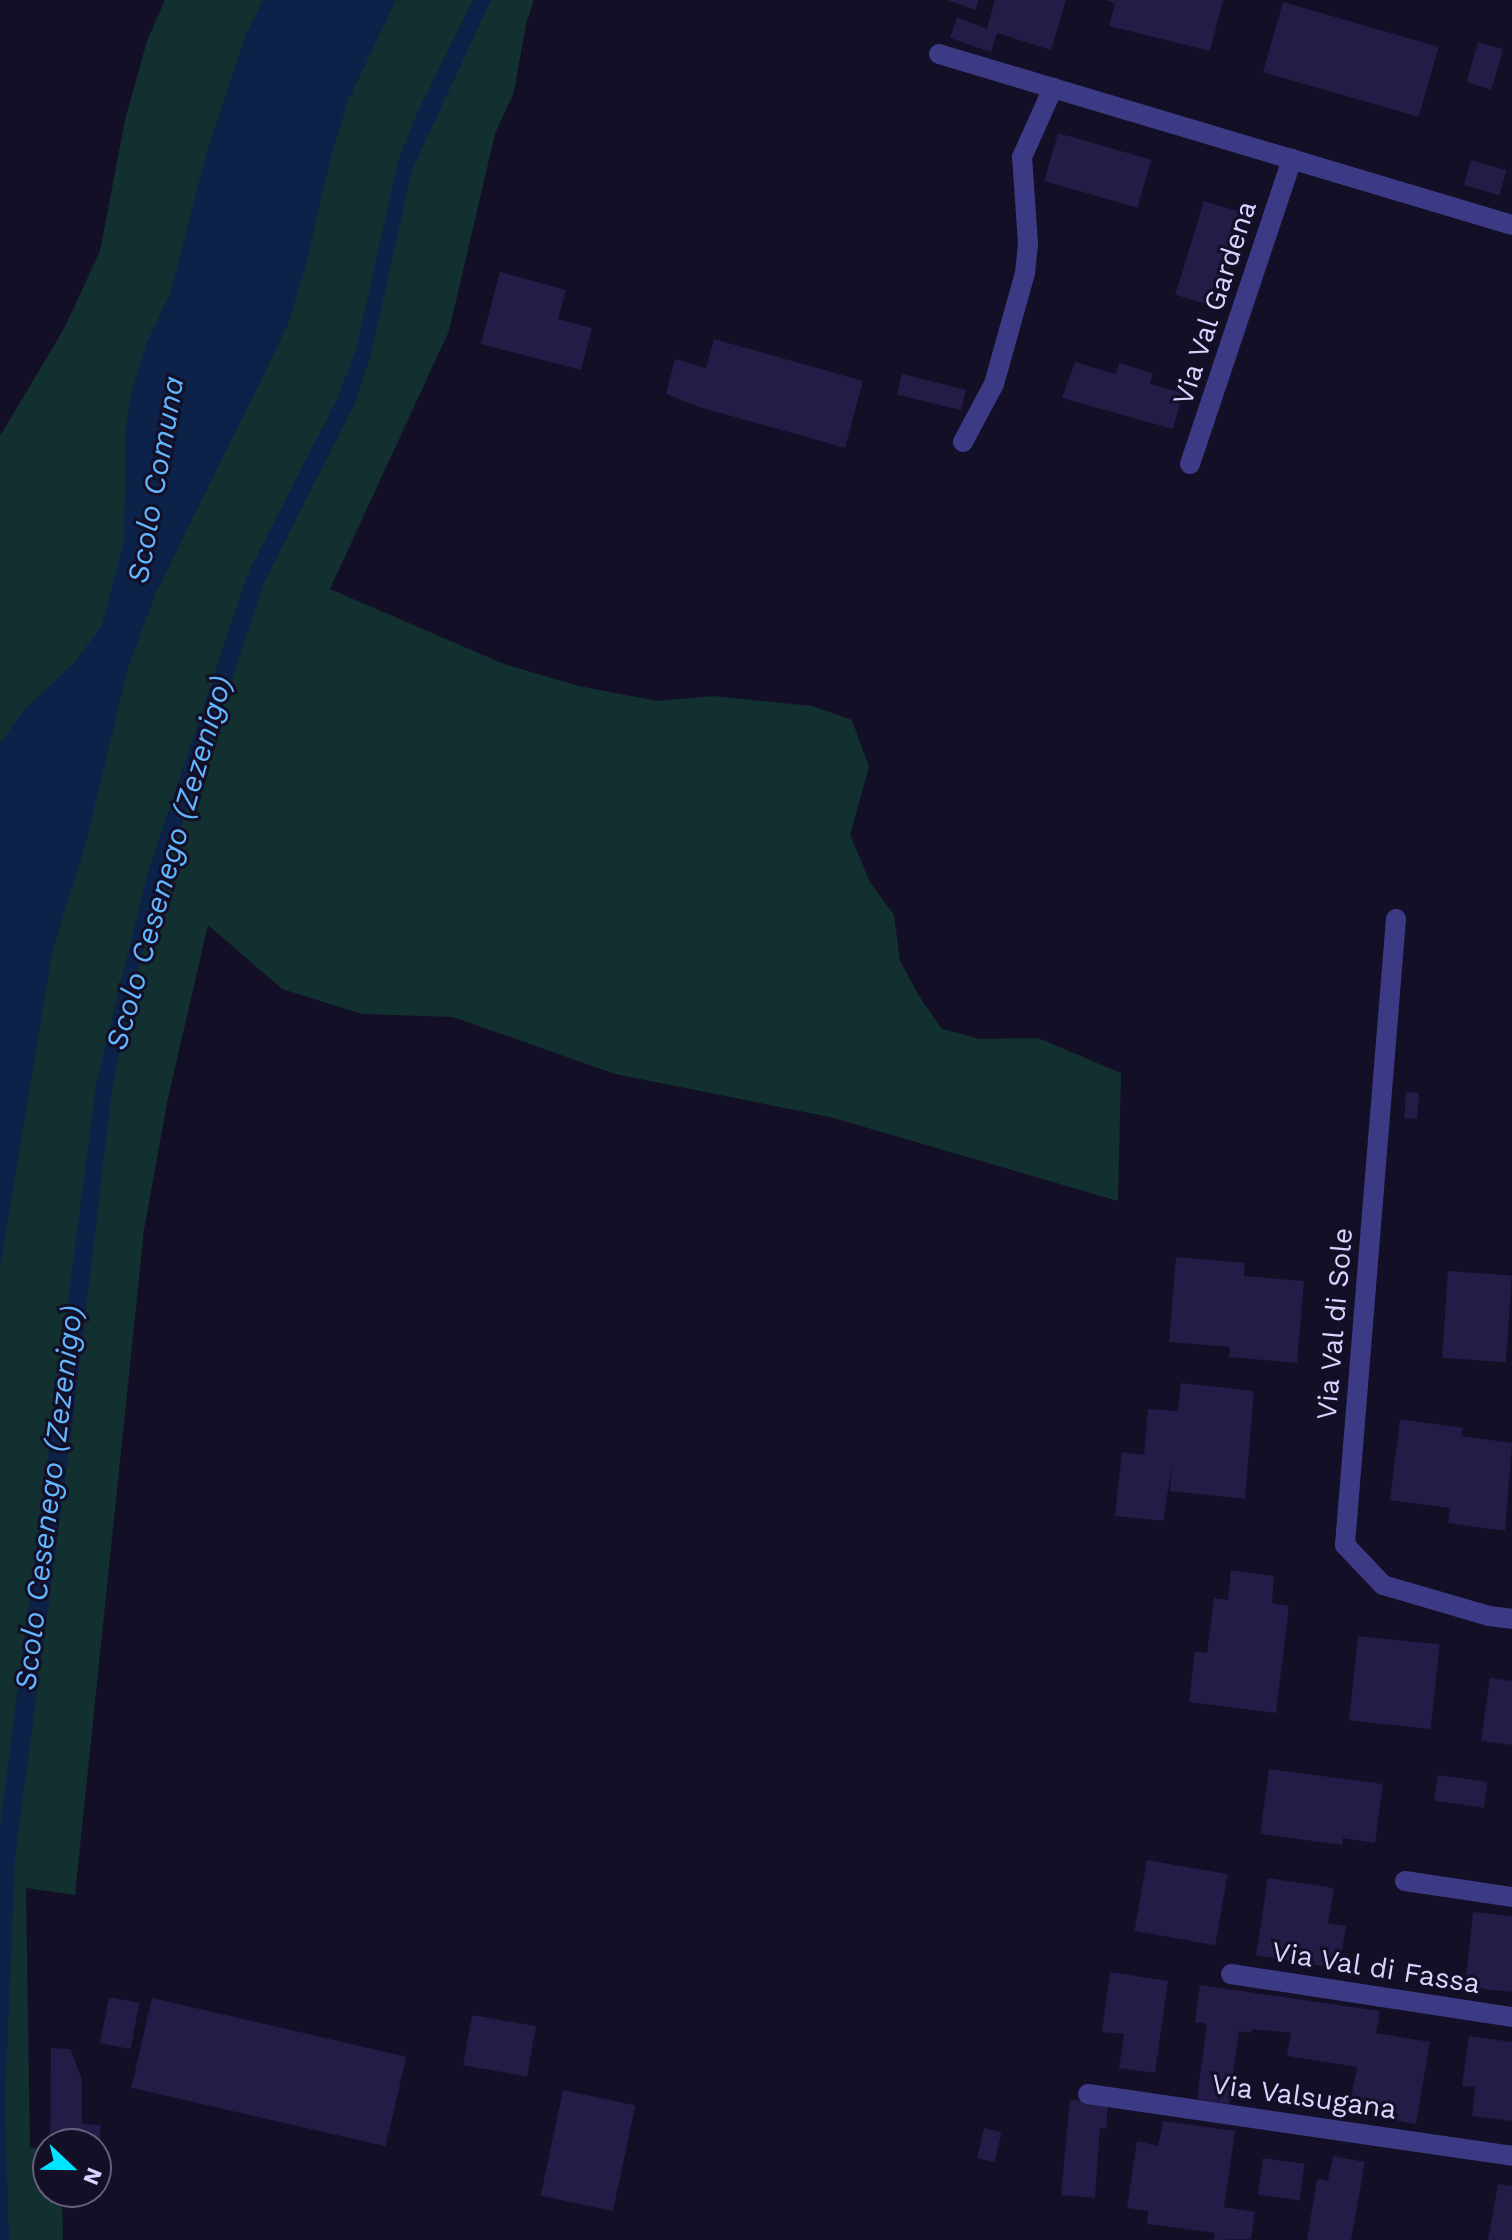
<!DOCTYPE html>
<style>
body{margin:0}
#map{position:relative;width:1512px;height:2240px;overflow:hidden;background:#130f26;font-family:"Work Sans",sans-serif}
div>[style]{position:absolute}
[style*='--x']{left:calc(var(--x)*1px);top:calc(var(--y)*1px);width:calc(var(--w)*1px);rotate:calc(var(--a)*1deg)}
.green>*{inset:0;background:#12302f}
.water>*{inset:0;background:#0c2248}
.building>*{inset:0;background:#241b47;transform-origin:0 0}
.service>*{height:20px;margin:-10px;padding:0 10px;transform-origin:10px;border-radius:10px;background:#3d3a85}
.minor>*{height:20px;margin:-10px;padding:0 10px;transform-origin:10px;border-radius:10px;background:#3d3a85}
span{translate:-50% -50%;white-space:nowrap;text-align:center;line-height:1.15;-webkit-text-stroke:6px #130f26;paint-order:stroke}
.street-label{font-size:28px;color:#d9d4ff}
.water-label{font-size:30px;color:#62b6ff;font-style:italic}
.north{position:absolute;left:32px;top:2128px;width:80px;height:80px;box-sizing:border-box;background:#130f26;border:2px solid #625e7d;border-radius:50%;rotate:112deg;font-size:22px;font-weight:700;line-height:32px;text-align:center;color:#d9d4ff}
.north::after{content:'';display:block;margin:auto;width:28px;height:36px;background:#00e5ff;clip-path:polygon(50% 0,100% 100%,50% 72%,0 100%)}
</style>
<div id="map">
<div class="green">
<div style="clip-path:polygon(165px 0,534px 0,526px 24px,514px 92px,495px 134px,449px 331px,330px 589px,504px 664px,579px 686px,657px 701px,713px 696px,812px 706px,852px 720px,869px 767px,850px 835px,870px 882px,894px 915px,900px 961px,919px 996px,942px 1029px,980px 1039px,1038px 1038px,1121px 1073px,1118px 1201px,830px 1117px,615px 1074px,453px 1017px,362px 1014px,282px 989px,208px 925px,168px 1098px,144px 1230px,75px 1895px,26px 1888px,30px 2147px,48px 2151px,48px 2192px,62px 2192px,63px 2240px,0 2240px,0 436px,65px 327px,100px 251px,125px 120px,147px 41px)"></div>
</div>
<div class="water">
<div style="clip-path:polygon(263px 0,396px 0,348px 101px,332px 152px,304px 273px,286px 329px,155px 595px,128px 668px,85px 846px,52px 952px,0 1267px,0 744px,23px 711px,76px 661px,102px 625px,124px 542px,126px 427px,132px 389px,147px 342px,170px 294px,205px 159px,246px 34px)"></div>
<div style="clip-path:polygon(473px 0,491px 0,412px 170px,371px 353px,355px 403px,265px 581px,166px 870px,134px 983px,112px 1089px,73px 1420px,15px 1858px,5px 2102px,9px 2240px,0 2240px,0 1827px,96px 1085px,146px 879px,249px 571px,336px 401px,356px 350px,398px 161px,418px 111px)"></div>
</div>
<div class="building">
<div style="clip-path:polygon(947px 0,979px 0,975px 10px)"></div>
<div style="clip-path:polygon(995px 0,1066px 0,1051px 50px,997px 33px,991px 52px,950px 38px,957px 17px,987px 29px)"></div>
<div style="clip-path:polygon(1106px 0,1223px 0,1210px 51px,1109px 26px,1115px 4px)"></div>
<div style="left:1283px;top:2px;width:162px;height:73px;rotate:16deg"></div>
<div style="left:1478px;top:42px;width:26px;height:42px;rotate:16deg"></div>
<div style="left:1058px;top:133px;width:97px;height:50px;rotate:16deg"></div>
<div style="left:1471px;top:160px;width:37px;height:26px;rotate:16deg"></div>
<div style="left:1204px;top:201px;width:44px;height:98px;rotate:17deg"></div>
<div style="clip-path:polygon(500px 272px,566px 290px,558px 319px,592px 328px,581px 370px,481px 344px)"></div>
<div style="clip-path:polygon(714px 339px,863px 381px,845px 448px,696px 406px,666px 394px,675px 359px,706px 368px)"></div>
<div style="clip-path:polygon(1075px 362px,1116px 374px,1119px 363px,1153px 373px,1150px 384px,1183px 393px,1173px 429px,1062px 398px)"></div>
<div style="left:902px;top:374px;width:66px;height:21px;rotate:14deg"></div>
<div style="left:1406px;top:1092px;width:13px;height:26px;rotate:4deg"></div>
<div style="clip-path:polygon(1176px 1257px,1245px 1263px,1244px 1276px,1304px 1281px,1297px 1363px,1229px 1357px,1230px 1347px,1169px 1342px)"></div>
<div style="left:1448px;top:1271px;width:64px;height:87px;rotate:4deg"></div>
<div style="clip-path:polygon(1181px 1383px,1254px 1391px,1245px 1499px,1170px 1491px,1172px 1465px,1163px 1521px,1115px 1516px,1122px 1452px,1144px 1455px,1148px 1409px,1178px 1411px)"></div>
<div style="clip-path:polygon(1400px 1419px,1463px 1428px,1461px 1436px,1512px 1443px,1505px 1531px,1448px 1523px,1450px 1508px,1390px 1500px)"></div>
<div style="clip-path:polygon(1231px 1570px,1274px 1576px,1272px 1603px,1289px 1606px,1276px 1713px,1189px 1702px,1195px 1651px,1207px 1653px,1214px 1598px,1228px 1600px)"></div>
<div style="left:1358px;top:1636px;width:82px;height:85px;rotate:6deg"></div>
<div style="clip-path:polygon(1490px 1678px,1512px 1681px,1512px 1745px,1481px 1741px)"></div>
<div style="clip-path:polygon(1269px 1769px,1383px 1784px,1375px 1843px,1343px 1838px,1342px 1845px,1260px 1834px)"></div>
<div style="left:1438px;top:1775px;width:50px;height:26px;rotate:8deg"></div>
<div style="left:1147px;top:1860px;width:82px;height:72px;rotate:10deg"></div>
<div style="clip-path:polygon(1268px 1878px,1334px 1888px,1328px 1923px,1346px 1926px,1339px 1969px,1256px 1955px)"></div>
<div style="clip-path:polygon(1473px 1912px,1512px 1916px,1512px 1992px,1465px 1987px)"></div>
<div style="clip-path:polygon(1110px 1972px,1168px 1981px,1155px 2073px,1119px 2068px,1124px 2034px,1102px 2032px)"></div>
<div style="clip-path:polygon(1200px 1985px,1380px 2011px,1376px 2033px,1430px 2042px,1416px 2124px,1388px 2119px,1389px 2111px,1350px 2104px,1357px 2067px,1287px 2056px,1291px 2033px,1252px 2029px,1251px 2033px,1239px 2031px,1229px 2104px,1197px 2099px,1207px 2024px,1195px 2022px)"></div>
<div style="left:109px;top:1997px;width:31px;height:47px;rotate:11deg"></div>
<div style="left:152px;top:1998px;width:261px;height:92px;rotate:13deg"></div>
<div style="left:472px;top:2015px;width:65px;height:51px;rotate:10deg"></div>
<div style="clip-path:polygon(1469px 2036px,1512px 2042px,1512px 2121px,1472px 2116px,1475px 2087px,1462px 2086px)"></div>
<div style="clip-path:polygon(51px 2048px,70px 2049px,82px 2079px,82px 2124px,101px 2125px,98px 2153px,96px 2144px,50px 2144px)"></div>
<div style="left:563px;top:2090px;width:74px;height:108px;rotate:12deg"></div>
<div style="clip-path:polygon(1070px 2100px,1108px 2103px,1106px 2129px,1100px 2128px,1095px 2198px,1061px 2195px)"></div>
<div style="clip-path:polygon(1163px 2121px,1235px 2131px,1224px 2207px,1255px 2212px,1251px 2239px,1213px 2240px,1215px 2233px,1147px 2224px,1148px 2211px,1127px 2208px,1137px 2141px,1158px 2146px)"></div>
<div style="left:984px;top:2128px;width:18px;height:31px;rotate:13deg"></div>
<div style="clip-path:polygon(1333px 2156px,1365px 2162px,1351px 2240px,1307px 2240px,1317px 2179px,1328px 2181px)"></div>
<div style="left:1263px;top:2158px;width:42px;height:37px;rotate:8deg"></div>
<div style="clip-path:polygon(1498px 2184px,1512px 2186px,1512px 2240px,1488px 2240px)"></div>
</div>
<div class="service">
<div style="--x:963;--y:442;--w:66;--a:-61.9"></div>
<div style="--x:994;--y:384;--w:115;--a:-74.4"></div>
<div style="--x:1025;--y:273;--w:29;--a:-84"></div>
<div style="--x:1028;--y:244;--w:87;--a:-93.9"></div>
<div style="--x:1022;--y:157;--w:76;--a:-65.8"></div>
<div style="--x:1190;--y:464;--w:322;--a:-71.5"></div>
</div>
<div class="minor">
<div style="--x:939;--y:54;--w:598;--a:16.62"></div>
<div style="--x:1396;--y:919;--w:628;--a:94.66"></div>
<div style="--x:1345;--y:1545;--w:55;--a:46.5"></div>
<div style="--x:1383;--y:1585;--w:110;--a:16.3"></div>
<div style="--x:1489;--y:1616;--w:23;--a:7"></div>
<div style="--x:1405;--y:1881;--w:108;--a:8.5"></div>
<div style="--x:1231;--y:1974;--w:284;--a:8.7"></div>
<div style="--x:1088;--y:2094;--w:429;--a:8.3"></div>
</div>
<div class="street-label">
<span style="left:1215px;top:303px;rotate:-72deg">Via Val Gardena</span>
<span style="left:1335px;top:1324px;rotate:-85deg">Via Val di Sole</span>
<span style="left:1376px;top:1968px;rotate:9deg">Via Val di Fassa</span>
<span style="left:1304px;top:2097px;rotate:8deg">Via Valsugana</span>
</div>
<div class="water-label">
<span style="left:156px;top:480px;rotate:-80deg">Scolo Comuna</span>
<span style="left:169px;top:863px;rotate:-74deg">Scolo Cesenego (Zezenigo)</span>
<span style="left:49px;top:1498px;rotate:-83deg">Scolo Cesenego (Zezenigo)</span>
</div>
<div class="north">N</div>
</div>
